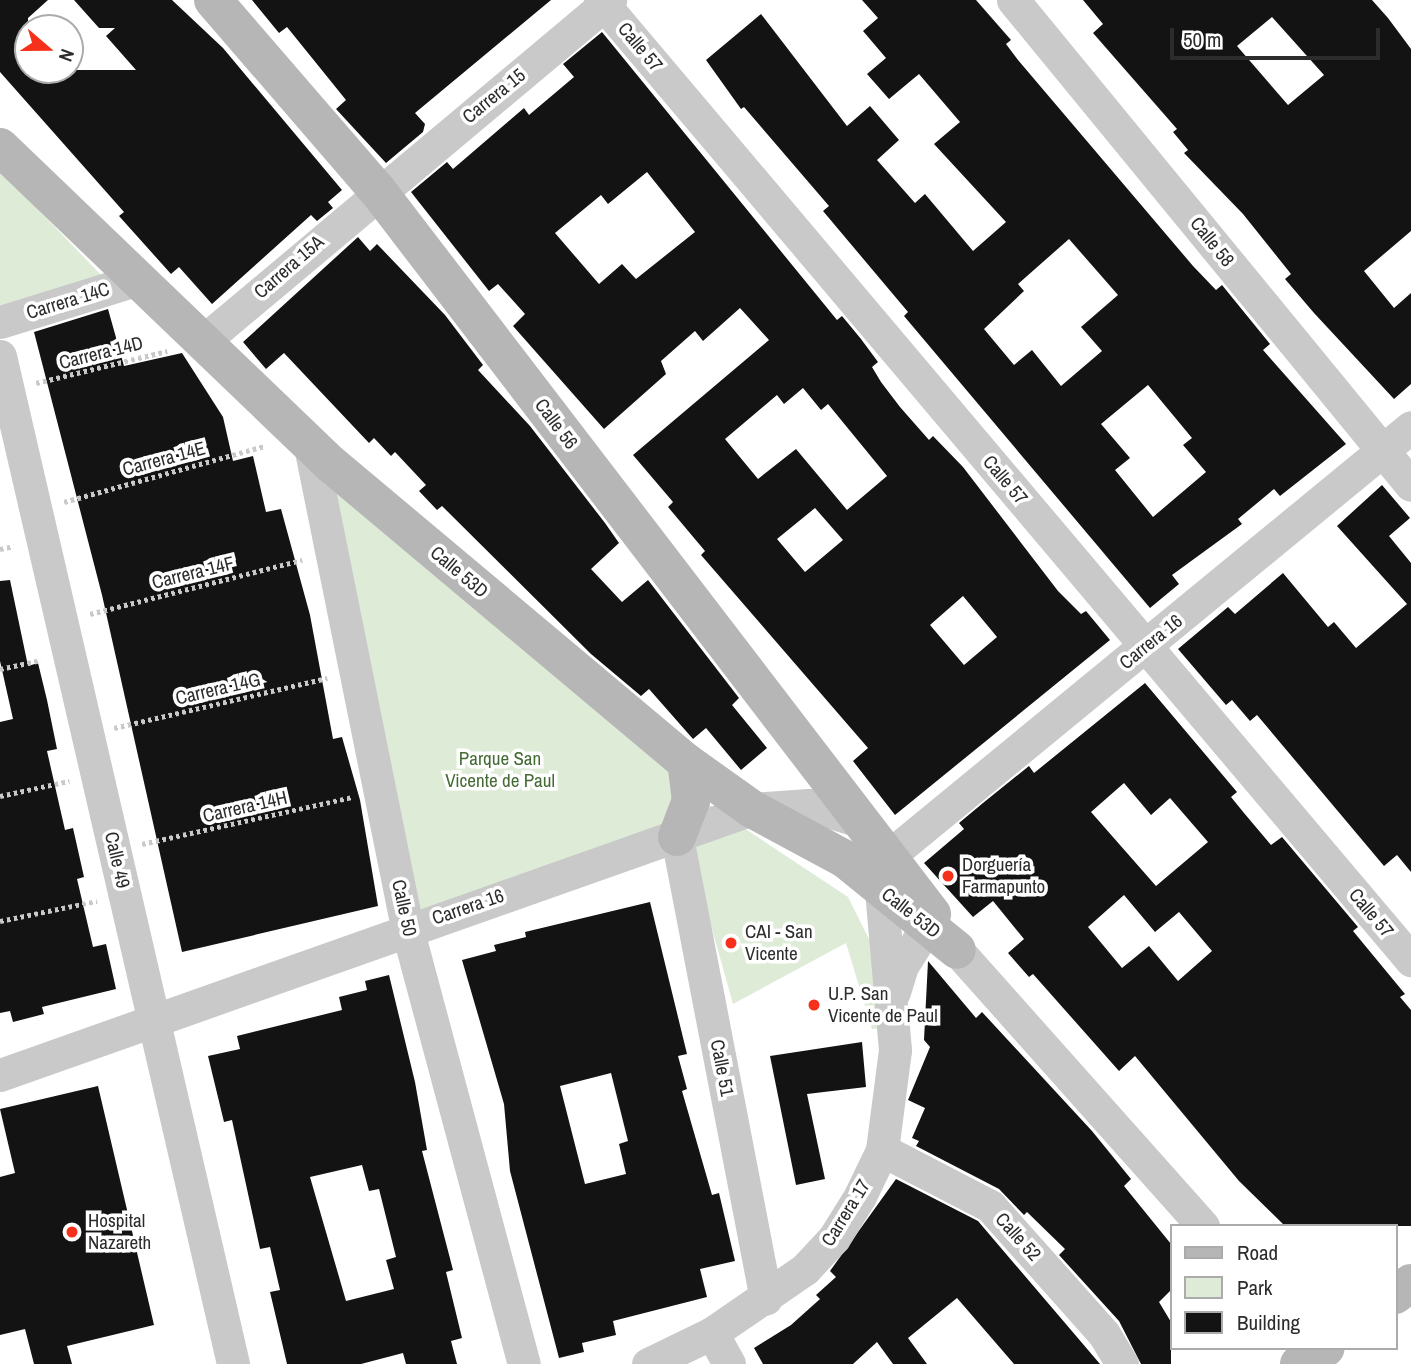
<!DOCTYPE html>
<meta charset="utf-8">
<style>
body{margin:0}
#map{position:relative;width:1411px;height:1364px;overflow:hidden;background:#fff;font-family:"Archivo Narrow",sans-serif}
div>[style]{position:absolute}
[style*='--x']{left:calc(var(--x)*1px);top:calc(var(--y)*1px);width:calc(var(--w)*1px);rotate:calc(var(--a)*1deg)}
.green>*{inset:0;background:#deebd7}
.building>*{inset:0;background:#131313}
.path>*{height:4.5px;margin-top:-2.25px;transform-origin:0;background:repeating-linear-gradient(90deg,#c9c9c9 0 3.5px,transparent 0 7px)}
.street>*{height:33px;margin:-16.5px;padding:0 16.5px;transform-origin:16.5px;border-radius:16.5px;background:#c9c9c9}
.secondary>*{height:38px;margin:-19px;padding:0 19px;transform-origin:19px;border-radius:19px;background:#b6b6b6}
.dots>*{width:19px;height:19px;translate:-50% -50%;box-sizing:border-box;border:4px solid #fff;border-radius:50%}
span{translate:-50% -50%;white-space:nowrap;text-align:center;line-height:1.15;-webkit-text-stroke:7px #fff;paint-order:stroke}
.street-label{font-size:19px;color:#2c2c2c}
.park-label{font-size:19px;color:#456b35}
.poi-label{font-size:19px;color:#2c2c2c}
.left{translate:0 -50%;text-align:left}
.legend{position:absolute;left:1170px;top:1224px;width:228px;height:126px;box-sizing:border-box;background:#fff;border:2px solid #ababab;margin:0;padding:9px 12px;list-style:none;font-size:21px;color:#2c2c2c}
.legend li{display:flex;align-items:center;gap:14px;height:35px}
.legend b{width:35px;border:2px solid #ababab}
.north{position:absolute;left:14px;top:14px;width:70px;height:70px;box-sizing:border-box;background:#fff;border:2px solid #ababab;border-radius:50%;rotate:110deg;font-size:19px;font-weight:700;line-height:28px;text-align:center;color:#2c2c2c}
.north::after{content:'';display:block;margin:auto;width:24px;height:32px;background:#f6301a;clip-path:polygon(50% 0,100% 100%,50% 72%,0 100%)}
.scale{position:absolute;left:1170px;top:28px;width:210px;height:32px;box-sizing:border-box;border:4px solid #2c2c2c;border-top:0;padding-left:9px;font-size:21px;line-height:24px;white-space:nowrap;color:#2c2c2c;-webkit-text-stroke:5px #fff;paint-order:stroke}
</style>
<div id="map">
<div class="green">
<div style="clip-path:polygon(0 172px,2px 172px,103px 277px,0 312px)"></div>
<div style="clip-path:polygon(312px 449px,711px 806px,848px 897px,874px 949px,884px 1028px,872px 1029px,846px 943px,733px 1004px,690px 851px,416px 919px)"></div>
</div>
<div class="building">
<div style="clip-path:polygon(0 0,48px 0,28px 18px,28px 70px,70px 70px,73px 65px,77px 70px,136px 70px,106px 36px,115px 28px,99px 28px,74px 0,172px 0,223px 48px,342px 190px,328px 202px,333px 208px,317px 221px,311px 215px,212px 304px,179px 267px,171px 274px,119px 216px,124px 212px,0 72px)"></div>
<div style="clip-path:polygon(252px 0,551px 0,415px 113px,425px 124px,423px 132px,386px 163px,336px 109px,346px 100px,287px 27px,279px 33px)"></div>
<div style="clip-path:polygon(evenodd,862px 0,976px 0,1011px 40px,1006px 44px,1018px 60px,1193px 266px,1216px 290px,1222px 285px,1270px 344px,1263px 350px,1346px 444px,1280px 496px,1274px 489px,1238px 519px,1242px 524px,1172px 575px,1179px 584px,1150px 608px,904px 316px,908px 312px,823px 211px,829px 206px,744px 107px,741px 109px,706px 60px,761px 14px,847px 126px,870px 106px,899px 140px,877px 160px,915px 203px,925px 194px,973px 251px,1006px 222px,934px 144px,960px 122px,919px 74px,889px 99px,867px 74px,886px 58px,863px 31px,878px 18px,862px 0,1069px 239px,1118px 295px,1081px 327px,1102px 351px,1061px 386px,1032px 350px,1014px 365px,984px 329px,1024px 291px,1018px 284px,1069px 239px,862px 0,1148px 385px,1192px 438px,1183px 445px,1206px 472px,1153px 517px,1115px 470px,1130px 458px,1101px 424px,1148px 385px)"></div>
<div style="clip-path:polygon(evenodd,1083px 0,1372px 0,1388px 18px,1411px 49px,1411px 231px,1364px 271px,1394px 308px,1411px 293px,1411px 384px,1394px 399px,1314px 313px,1285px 279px,1291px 274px,1243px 214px,1184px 153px,1188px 150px,1173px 132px,1177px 129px,1093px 33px,1103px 24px,1083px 0,1272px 17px,1324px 75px,1288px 105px,1237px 46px,1272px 17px)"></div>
<div style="clip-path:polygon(evenodd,602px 32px,837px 320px,842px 316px,861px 339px,878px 362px,872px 367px,881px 382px,900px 407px,929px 440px,933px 436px,963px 467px,1058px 591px,1081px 614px,1086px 611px,1110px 640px,895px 815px,853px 761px,868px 748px,701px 555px,705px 551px,668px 507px,673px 502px,633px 455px,769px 340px,740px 308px,703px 341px,695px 331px,661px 361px,666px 374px,604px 429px,513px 326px,525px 314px,498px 284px,489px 291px,411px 192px,447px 162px,453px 169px,524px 108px,529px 115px,574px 77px,563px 64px,602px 32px,647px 172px,695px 232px,636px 279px,622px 264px,599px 284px,555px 233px,601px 195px,608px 204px,647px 172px,602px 32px,803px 388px,821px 410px,828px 404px,887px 476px,847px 510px,796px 449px,758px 479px,725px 439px,777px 395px,784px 404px,803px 388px,602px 32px,815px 508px,843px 540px,805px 572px,777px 539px,815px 508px,602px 32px,963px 596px,997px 637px,964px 665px,930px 625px,963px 596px)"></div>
<div style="clip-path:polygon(358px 237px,370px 251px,377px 244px,445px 315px,483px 365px,478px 370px,530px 426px,605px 523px,619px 543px,591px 569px,622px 602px,648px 580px,739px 698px,732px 705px,767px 748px,741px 770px,706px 728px,693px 739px,649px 689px,641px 696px,591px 654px,442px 506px,437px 510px,419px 491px,426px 485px,395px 452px,391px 456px,374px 438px,369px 443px,284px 353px,266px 369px,243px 342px)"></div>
<div style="clip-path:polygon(108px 309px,124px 366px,182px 353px,223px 417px,233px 461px,253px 456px,266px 512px,281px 509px,310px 615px,333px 739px,342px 737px,360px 800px,378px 906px,182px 952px,102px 595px,34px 332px)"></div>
<div style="clip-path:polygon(1382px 485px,1410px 518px,1389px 536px,1411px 563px,1411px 872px,1397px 855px,1384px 866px,1257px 715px,1250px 721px,1232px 700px,1226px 705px,1178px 649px,1228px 607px,1235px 614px,1283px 573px,1328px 627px,1334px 622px,1356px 648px,1407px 604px,1337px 526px)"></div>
<div style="clip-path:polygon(10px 580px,28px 666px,38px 663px,47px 700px,57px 749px,47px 751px,65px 830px,73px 828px,84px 877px,77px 879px,93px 947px,106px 944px,116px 989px,42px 1007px,44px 1014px,13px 1022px,10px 1011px,0 1013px,0 722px,13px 719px,0 661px,0 581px)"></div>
<div style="clip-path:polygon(evenodd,1145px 683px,1237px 792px,1231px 797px,1244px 813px,1271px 845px,1282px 837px,1358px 927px,1353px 931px,1405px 994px,1400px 997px,1411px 1010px,1411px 1226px,1285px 1226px,1239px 1181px,1135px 1056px,1119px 1071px,1033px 974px,1029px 977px,1008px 953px,1024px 939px,993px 901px,973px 917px,924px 863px,964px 829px,959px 823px,983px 803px,1029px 766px,1034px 773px,1145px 683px,1124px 783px,1151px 815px,1170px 798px,1208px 842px,1156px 886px,1091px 812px,1124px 783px,1145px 683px,1124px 895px,1155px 932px,1179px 912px,1212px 951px,1178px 981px,1149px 946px,1122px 968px,1088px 927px,1124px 895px)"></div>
<div style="clip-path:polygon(evenodd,650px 902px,687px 1054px,678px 1056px,687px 1089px,682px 1091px,712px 1195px,719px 1193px,735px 1261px,700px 1269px,707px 1297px,613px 1321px,616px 1335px,582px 1343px,584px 1352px,559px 1358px,510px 1171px,504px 1104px,462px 960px,496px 951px,494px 945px,526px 937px,525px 932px,650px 902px,611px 1073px,628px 1141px,619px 1144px,626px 1174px,585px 1184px,560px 1086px,611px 1073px)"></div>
<div style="clip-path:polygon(928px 961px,976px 1018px,982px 1012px,1092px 1131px,1131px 1179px,1124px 1186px,1171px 1244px,1171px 1290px,1159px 1302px,1171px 1322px,1171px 1364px,1141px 1364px,1119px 1321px,1059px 1255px,1065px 1249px,1027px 1212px,1024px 1215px,999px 1189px,916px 1146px,919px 1141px,912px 1138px,925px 1108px,908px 1100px,930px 1047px,924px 1040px)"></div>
<div style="clip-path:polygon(evenodd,389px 975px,415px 1082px,427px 1150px,422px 1151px,453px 1270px,446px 1272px,462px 1338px,451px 1341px,457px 1364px,406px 1364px,403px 1353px,361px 1364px,287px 1364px,270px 1292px,280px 1290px,270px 1247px,260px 1249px,232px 1120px,224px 1122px,208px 1056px,240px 1049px,237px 1036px,342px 1010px,339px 997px,367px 990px,365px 981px,389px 975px,362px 1165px,369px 1191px,379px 1189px,396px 1257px,386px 1260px,394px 1289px,346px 1301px,310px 1177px,362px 1165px)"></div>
<div style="clip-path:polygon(862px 1042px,866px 1087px,807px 1094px,825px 1179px,796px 1185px,770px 1056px)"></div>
<div style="clip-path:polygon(98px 1086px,154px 1325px,67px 1346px,72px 1364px,34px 1364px,25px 1329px,0 1335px,0 1177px,15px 1173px,0 1109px)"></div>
<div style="clip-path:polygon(896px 1179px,978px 1221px,1100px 1364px,1014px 1364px,957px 1298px,908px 1338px,927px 1364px,893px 1364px,877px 1342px,853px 1364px,763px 1364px,754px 1348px,791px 1325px,820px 1299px,816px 1295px,836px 1277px,830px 1271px)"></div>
</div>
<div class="path">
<div style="--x:36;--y:383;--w:135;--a:-13.7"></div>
<div style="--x:64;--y:502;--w:209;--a:-15.6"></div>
<div style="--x:0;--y:549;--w:14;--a:-12"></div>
<div style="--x:90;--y:614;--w:219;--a:-14.3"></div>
<div style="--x:0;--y:669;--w:42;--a:-12.4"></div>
<div style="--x:114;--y:728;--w:219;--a:-13.2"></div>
<div style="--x:0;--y:796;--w:71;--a:-12.3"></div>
<div style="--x:142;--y:844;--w:215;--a:-12.6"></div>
<div style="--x:0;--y:921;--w:99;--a:-11.7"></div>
</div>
<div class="street">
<div style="--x:600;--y:0;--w:1257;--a:49.81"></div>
<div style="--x:1013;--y:0;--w:627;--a:50.63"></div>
<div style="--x:0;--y:322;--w:142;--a:-17.2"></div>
<div style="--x:201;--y:343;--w:534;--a:-39.98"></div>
<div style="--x:0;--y:356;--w:1035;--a:76.98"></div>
<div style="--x:310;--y:446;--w:492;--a:78.6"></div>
<div style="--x:407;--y:928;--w:451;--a:75"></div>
<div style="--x:677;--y:837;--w:470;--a:79.1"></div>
<div style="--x:890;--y:855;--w:674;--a:-39.4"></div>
<div style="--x:957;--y:950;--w:370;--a:48.3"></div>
<div style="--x:894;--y:992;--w:27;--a:-73"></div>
<div style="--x:902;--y:966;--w:47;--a:-58"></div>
<div style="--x:0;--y:1075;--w:798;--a:-19.48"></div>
<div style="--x:752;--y:809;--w:57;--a:-4"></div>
<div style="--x:809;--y:805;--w:56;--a:17.8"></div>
<div style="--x:882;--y:1150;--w:122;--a:27.4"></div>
<div style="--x:990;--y:1206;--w:171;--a:48.3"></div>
<div style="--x:1104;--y:1334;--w:35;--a:59"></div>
<div style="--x:712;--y:1333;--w:35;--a:61"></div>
<div style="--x:648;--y:1364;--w:71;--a:-25.8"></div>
<div style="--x:712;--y:1333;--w:113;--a:-34.5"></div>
<div style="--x:805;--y:1269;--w:42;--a:-46.9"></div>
<div style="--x:834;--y:1238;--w:49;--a:-58.2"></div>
<div style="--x:860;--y:1196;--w:51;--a:-64.4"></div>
<div style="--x:882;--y:1150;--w:101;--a:-82.6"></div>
<div style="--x:895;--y:1050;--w:161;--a:-95"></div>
</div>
<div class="secondary">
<div style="--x:213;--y:0;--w:252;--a:49.2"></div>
<div style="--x:378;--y:191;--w:911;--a:52.54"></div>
<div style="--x:0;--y:147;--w:460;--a:43.8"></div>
<div style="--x:332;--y:465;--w:462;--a:40"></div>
<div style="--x:686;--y:762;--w:81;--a:35.5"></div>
<div style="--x:752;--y:809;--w:106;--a:28.3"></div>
<div style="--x:845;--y:859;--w:144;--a:39.1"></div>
<div style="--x:677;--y:837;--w:39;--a:-69"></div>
<div style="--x:691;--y:801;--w:39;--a:-97"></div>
<div style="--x:1395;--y:1295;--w:20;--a:-37"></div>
<div style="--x:1299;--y:1364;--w:31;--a:-31"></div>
</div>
<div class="dots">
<div style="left:948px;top:876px;background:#f6301a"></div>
<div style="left:731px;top:943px;background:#f6301a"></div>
<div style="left:814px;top:1005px;background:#f6301a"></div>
<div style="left:72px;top:1232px;background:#f6301a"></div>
</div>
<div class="street-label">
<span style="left:640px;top:47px;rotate:50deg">Calle 57</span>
<span style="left:494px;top:96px;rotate:-39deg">Carrera 15</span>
<span style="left:1212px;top:242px;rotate:51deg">Calle 58</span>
<span style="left:289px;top:267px;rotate:-41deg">Carrera 15A</span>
<span style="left:68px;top:301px;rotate:-17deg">Carrera 14C</span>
<span style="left:101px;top:353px;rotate:-14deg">Carrera 14D</span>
<span style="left:556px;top:424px;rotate:53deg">Calle 56</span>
<span style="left:164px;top:459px;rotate:-15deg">Carrera 14E</span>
<span style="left:1005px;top:480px;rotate:50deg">Calle 57</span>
<span style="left:459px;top:572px;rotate:40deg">Calle 53D</span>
<span style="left:193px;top:573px;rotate:-14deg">Carrera 14F</span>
<span style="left:1151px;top:642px;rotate:-39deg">Carrera 16</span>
<span style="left:218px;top:689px;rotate:-13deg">Carrera 14G</span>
<span style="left:245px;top:807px;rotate:-13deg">Carrera 14H</span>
<span style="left:117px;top:860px;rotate:77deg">Calle 49</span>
<span style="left:468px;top:907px;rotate:-19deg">Carrera 16</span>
<span style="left:404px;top:908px;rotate:78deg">Calle 50</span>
<span style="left:911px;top:913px;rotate:38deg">Calle 53D</span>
<span style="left:1371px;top:913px;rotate:50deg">Calle 57</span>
<span style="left:722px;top:1068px;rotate:79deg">Calle 51</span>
<span style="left:846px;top:1213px;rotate:-58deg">Carrera 17</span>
<span style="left:1018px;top:1237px;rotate:48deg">Calle 52</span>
</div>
<div class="park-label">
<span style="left:500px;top:770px">Parque San<br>Vicente de Paul</span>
</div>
<div class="poi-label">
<span class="left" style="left:962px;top:876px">Dorguería<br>Farmapunto</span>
<span class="left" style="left:745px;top:943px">CAI - San<br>Vicente</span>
<span class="left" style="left:828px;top:1005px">U.P. San<br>Vicente de Paul</span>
<span class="left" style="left:88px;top:1232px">Hospital<br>Nazareth</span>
</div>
<ul class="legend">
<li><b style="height:9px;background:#b6b6b6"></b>Road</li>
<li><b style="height:19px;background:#deebd7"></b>Park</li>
<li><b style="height:19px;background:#131313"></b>Building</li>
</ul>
<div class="north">N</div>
<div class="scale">50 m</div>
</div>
